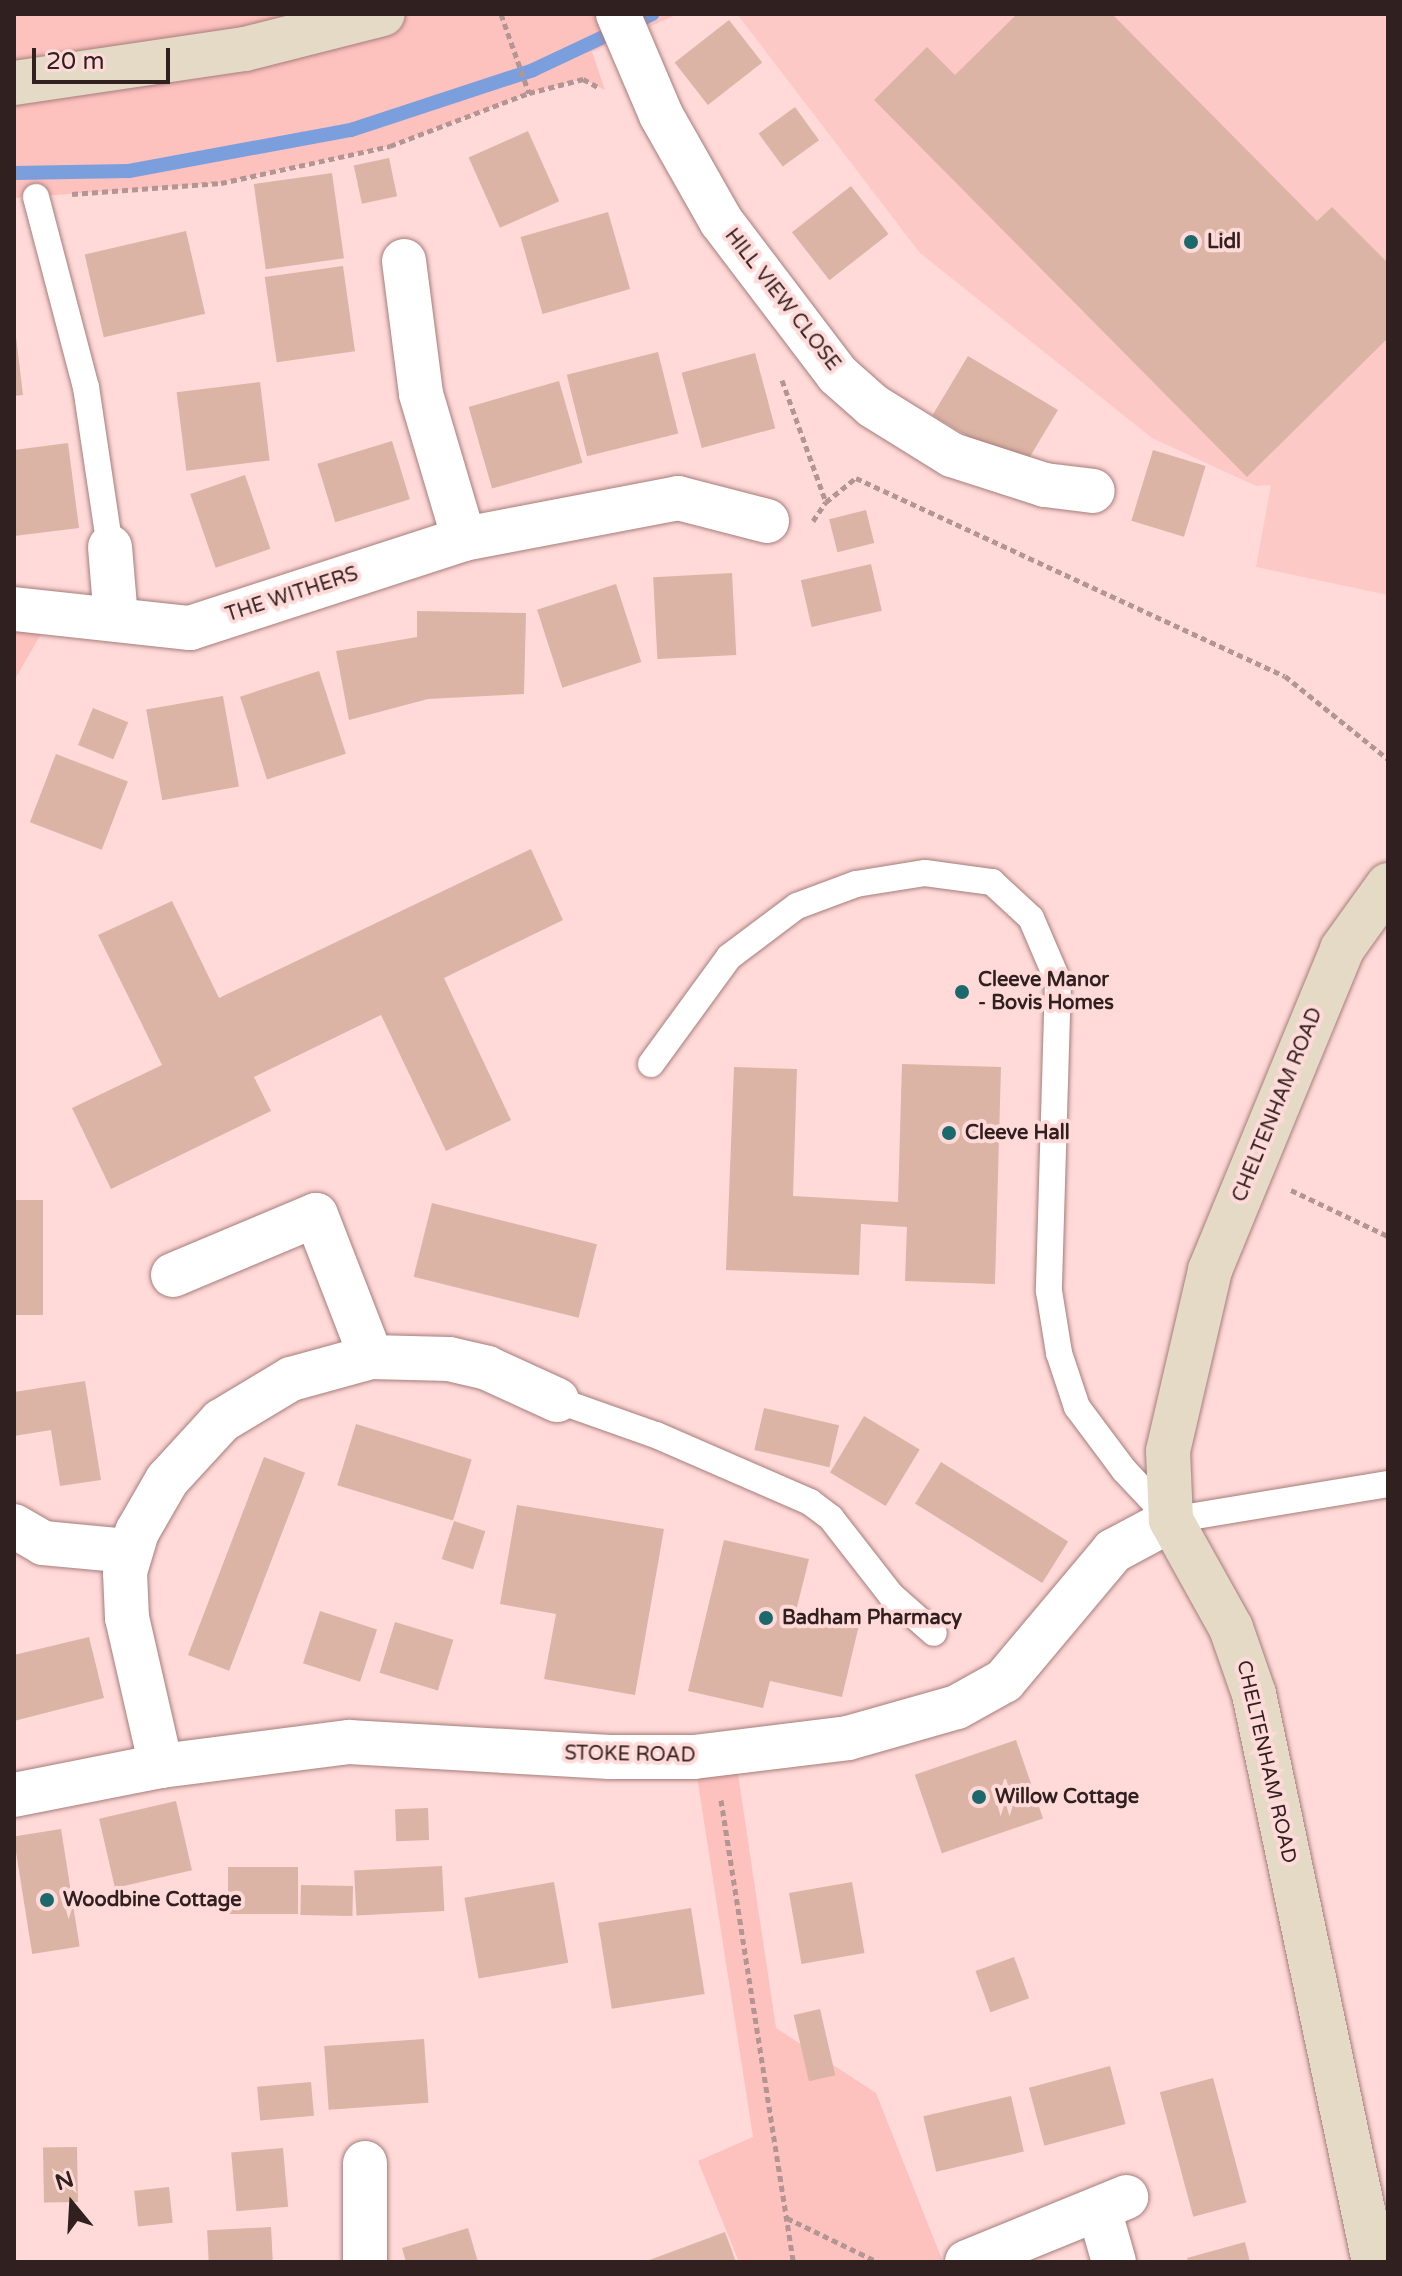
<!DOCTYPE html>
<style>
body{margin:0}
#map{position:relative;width:1402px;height:2276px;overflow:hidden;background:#ffdad8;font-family:"Varela Round",sans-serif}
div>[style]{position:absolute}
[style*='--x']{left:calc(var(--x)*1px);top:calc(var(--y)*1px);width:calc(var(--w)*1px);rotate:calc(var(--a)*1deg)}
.built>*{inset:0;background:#fdc9c6}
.green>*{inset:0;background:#fdc1be}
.stream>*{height:14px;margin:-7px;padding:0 7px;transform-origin:7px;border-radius:7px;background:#7b9edc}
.building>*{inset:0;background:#dbb4a5;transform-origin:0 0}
.path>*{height:5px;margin-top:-2.5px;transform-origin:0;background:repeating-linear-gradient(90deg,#b39594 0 6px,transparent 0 10px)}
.roads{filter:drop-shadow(0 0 2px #a67e7b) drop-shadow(0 0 2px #a67e7b)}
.lane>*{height:26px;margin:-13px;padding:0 13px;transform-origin:13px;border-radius:13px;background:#fff}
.street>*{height:44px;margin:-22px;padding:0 22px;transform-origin:22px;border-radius:22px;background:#fff}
.secondary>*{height:44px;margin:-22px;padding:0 22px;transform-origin:22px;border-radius:22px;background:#e4dac6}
.dots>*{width:22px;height:22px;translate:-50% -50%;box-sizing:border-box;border:4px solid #ffdad8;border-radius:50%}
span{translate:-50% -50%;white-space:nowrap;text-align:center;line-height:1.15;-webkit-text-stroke:8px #ffdad8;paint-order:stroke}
.poi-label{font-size:20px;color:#312020;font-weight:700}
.left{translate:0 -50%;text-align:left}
.street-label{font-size:20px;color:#312020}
.frame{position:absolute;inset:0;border:16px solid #312020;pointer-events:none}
.north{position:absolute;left:32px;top:2164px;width:80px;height:80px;-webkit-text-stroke:6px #ffdad8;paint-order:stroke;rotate:342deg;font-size:22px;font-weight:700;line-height:32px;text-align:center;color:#312020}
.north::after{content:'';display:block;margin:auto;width:28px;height:36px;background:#312020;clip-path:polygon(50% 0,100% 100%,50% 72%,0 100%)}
.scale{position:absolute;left:32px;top:48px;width:138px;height:36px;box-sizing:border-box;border:4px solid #312020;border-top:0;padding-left:10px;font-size:24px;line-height:28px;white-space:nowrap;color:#312020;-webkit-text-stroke:6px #ffdad8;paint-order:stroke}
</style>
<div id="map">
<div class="built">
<div style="clip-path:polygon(737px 14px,1388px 14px,1388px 595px,1256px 567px,1271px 485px,1256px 486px,1152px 438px,920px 253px)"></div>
</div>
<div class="green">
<div style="clip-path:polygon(14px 14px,678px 14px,592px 52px,605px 90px,583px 79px,529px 93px,390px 146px,221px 183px,14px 198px)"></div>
<div style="clip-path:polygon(14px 609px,53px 613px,14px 681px)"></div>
<div style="clip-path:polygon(735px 1754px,776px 2028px,876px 2093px,943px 2262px,739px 2262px,698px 2161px,753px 2137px,694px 1757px)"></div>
</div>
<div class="stream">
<div style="--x:14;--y:173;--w:115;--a:-1"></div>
<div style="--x:129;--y:171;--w:226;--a:-10.5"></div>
<div style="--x:351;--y:130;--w:192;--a:-18.2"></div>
<div style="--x:533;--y:70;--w:132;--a:-25.2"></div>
</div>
<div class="building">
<div style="clip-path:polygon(1017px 14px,1112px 14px,1317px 221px,1332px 207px,1388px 263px,1388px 338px,1247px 477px,874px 100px,927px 47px,955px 75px)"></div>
<div style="left:729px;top:20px;width:54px;height:69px;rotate:52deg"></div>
<div style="left:795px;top:107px;width:41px;height:45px;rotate:54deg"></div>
<div style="left:528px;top:131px;width:77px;height:65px;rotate:66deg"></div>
<div style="left:389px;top:158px;width:39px;height:36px;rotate:78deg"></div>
<div style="left:332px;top:173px;width:86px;height:79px;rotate:82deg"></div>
<div style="left:851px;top:186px;width:61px;height:75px;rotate:52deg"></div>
<div style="left:608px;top:212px;width:80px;height:91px;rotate:74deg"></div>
<div style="left:186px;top:231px;width:85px;height:104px;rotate:77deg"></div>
<div style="left:343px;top:266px;width:86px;height:79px;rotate:82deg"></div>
<div style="clip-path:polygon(14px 320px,23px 395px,14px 396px)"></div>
<div style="left:658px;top:352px;width:84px;height:94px;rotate:76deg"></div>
<div style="left:755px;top:353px;width:78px;height:76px;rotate:75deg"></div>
<div style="left:968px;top:356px;width:105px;height:69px;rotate:31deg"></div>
<div style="left:559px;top:381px;width:85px;height:94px;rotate:74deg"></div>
<div style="left:260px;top:382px;width:79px;height:84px;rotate:83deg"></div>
<div style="left:392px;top:441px;width:61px;height:78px;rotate:73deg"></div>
<div style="clip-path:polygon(68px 443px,79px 528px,14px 536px,14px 450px)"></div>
<div style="left:1153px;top:450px;width:55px;height:74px;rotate:17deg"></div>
<div style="left:245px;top:475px;width:78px;height:58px;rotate:71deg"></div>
<div style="left:866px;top:510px;width:34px;height:38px;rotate:76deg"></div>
<div style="left:871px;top:564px;width:48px;height:72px;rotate:77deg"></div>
<div style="left:732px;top:573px;width:82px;height:79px;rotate:87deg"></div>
<div style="left:616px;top:584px;width:82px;height:83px;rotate:72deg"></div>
<div style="clip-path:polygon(417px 611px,526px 613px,524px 694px,428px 699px,349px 720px,336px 651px,417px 637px)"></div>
<div style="left:319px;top:671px;width:87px;height:83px;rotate:72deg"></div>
<div style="left:223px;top:696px;width:92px;height:78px;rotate:80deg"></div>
<div style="left:93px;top:708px;width:38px;height:40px;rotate:22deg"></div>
<div style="left:56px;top:754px;width:77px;height:73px;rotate:21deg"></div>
<div style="clip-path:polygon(531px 849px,563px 920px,444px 978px,511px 1120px,446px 1151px,381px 1015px,254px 1077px,271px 1111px,111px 1189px,72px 1108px,162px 1065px,98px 935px,172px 901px,219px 998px)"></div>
<div style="clip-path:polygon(902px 1064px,1001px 1067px,995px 1284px,905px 1281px,907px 1227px,861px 1224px,859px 1275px,726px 1270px,734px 1067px,797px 1069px,793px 1196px,898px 1202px)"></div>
<div style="left:14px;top:1200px;width:29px;height:115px"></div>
<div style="left:432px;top:1203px;width:170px;height:76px;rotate:14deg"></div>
<div style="clip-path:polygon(85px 1381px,101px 1480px,60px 1486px,51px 1430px,14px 1436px,14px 1392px)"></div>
<div style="left:764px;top:1408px;width:77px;height:43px;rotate:13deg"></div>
<div style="left:864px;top:1416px;width:65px;height:66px;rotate:31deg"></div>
<div style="left:356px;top:1424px;width:121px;height:64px;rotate:17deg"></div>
<div style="left:264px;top:1457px;width:44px;height:212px;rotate:21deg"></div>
<div style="left:941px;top:1462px;width:150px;height:49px;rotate:32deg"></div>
<div style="clip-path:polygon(517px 1505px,664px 1529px,635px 1695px,544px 1679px,556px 1614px,500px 1604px)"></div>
<div style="left:454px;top:1521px;width:33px;height:40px;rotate:18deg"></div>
<div style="clip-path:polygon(724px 1540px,809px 1559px,796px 1611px,859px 1625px,842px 1697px,770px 1681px,763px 1708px,688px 1691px)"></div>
<div style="left:320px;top:1611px;width:60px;height:55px;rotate:18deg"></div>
<div style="left:395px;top:1622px;width:61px;height:53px;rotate:17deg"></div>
<div style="clip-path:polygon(89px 1637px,104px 1698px,14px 1721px,14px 1655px)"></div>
<div style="left:1016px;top:1740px;width:83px;height:107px;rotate:71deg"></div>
<div style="left:176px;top:1801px;width:71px;height:79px;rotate:77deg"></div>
<div style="left:428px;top:1808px;width:32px;height:33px;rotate:88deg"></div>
<div style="left:61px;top:1829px;width:119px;height:48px;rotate:81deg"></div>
<div style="left:442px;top:1866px;width:45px;height:88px;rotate:87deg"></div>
<div style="left:228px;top:1867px;width:70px;height:47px"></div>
<div style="left:554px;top:1882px;width:82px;height:91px;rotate:80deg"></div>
<div style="left:852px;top:1882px;width:72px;height:64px;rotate:80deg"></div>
<div style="left:301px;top:1885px;width:52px;height:30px;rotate:1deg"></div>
<div style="left:691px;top:1908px;width:87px;height:94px;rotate:81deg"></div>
<div style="left:1014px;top:1957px;width:44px;height:41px;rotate:70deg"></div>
<div style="left:820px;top:2009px;width:68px;height:27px;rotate:77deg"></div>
<div style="left:424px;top:2039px;width:64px;height:100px;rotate:86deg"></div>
<div style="left:1110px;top:2066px;width:60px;height:84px;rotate:75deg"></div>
<div style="left:1213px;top:2078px;width:129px;height:55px;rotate:75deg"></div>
<div style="left:311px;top:2082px;width:34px;height:54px;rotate:85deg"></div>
<div style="left:1011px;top:2096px;width:57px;height:90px;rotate:77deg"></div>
<div style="left:77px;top:2147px;width:55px;height:34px;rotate:89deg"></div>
<div style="left:283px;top:2148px;width:59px;height:52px;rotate:85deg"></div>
<div style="left:169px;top:2187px;width:36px;height:35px;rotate:84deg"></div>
<div style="left:271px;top:2227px;width:35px;height:64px;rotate:87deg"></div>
<div style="clip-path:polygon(468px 2228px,478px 2262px,406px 2262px,402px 2248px)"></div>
<div style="clip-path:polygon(725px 2232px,736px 2262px,644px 2262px)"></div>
<div style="clip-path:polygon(1245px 2242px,1250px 2262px,1188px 2262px,1187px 2258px)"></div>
</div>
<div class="path">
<div style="--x:501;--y:14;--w:84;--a:70.5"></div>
<div style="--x:529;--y:93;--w:56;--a:-14.5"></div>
<div style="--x:583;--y:79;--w:19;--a:28"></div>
<div style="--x:72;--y:194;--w:149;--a:-4.2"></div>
<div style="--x:221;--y:183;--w:173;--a:-12.3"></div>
<div style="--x:390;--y:146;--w:149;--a:-20.9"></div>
<div style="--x:782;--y:380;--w:130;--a:70.2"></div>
<div style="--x:813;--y:521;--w:23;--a:-56"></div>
<div style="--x:826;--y:502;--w:38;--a:-39"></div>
<div style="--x:856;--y:478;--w:472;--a:24.8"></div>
<div style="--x:1285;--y:676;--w:132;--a:38.9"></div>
<div style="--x:1291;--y:1190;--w:107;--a:25.4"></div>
<div style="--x:721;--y:1800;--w:468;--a:81.1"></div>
<div style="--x:787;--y:2218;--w:101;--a:25.8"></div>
</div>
<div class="roads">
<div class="lane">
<div style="--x:36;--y:197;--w:196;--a:75.3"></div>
<div style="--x:86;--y:387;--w:162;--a:81.5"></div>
<div style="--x:651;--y:1064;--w:132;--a:-53.9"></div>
<div style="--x:729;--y:957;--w:85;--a:-36.9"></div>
<div style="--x:797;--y:906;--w:63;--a:-20.4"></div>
<div style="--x:856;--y:884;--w:70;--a:-9.1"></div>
<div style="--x:925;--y:873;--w:68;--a:7.7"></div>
<div style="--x:992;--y:882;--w:53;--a:42.7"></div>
<div style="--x:1031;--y:918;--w:69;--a:66.8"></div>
<div style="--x:1058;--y:981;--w:310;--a:91.7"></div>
<div style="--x:1049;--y:1291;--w:63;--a:80.8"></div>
<div style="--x:1059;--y:1353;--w:57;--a:71.6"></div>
<div style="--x:1077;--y:1407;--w:79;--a:53.3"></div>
<div style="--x:1124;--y:1470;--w:69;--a:46.8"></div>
<div style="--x:1171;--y:1520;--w:220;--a:-9.4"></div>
<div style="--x:557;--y:1400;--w:105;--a:19.5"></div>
<div style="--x:656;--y:1435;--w:168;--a:23.5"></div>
<div style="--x:810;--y:1502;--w:26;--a:37"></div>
<div style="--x:831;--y:1518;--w:98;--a:52.1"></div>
<div style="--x:891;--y:1595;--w:57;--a:41.5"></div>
</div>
<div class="street">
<div style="--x:618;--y:14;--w:110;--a:66.9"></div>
<div style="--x:661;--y:115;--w:122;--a:60.5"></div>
<div style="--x:721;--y:221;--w:193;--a:52.8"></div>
<div style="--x:838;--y:375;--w:47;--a:41.5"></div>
<div style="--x:873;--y:406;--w:93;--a:31.8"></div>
<div style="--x:952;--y:455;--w:98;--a:17.9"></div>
<div style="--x:1045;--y:485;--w:48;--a:7.1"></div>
<div style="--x:404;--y:261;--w:134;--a:82.7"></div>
<div style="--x:421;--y:394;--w:151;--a:73.5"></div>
<div style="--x:110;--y:547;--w:72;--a:85.2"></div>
<div style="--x:14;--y:609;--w:177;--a:6.2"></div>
<div style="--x:190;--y:628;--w:288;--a:-18"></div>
<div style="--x:464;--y:539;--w:218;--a:-10.8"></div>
<div style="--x:678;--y:498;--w:92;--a:14.5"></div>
<div style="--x:173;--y:1275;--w:155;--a:-22.8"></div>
<div style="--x:316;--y:1215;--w:152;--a:68.8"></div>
<div style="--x:14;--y:1526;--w:34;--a:30"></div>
<div style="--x:43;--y:1543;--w:87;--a:5.3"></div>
<div style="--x:161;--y:1766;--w:152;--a:-102.9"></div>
<div style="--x:127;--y:1618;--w:46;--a:-92.5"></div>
<div style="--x:125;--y:1572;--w:42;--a:-73.3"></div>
<div style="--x:137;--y:1532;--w:60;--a:-60"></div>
<div style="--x:167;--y:1480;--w:80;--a:-47.5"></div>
<div style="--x:221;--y:1421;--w:82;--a:-31"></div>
<div style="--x:291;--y:1379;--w:83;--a:-15.4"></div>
<div style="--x:371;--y:1357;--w:78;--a:1.5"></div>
<div style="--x:449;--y:1359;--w:39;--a:13"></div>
<div style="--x:487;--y:1368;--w:77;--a:24.6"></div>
<div style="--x:14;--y:1795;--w:150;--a:-11.2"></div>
<div style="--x:161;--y:1766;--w:190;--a:-7.3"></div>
<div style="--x:349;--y:1742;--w:261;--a:3.3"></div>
<div style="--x:610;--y:1757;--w:84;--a:0"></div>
<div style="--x:694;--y:1757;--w:155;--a:-7"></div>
<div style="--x:848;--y:1738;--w:113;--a:-15.9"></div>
<div style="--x:957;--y:1707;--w:54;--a:-29"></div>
<div style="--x:1004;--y:1681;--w:170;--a:-50"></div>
<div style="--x:1113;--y:1551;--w:66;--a:-28.1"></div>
<div style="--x:365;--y:2163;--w:99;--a:90"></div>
<div style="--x:1099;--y:2209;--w:55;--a:74.2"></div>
<div style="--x:967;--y:2262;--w:172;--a:-22.2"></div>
</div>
<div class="secondary">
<div style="--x:14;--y:83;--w:233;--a:-8.4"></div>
<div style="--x:245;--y:49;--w:142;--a:-14.2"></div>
<div style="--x:1374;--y:2262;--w:581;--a:-101.93"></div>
<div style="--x:1254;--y:1694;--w:70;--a:-109.2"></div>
<div style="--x:1231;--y:1628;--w:124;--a:-119.1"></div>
<div style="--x:1171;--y:1520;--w:69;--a:-92.5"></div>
<div style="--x:1168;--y:1451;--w:186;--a:-76.9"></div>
<div style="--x:1210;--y:1270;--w:347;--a:-67.6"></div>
<div style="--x:1342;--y:949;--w:79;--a:-54.3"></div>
</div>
</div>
<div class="dots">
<div style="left:1191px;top:242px;background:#1b686d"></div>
<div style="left:962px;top:992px;background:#1b686d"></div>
<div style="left:949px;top:1133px;background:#1b686d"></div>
<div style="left:766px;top:1618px;background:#1b686d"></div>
<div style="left:979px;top:1797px;background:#1b686d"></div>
<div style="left:47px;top:1900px;background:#1b686d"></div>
</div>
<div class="poi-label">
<span class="left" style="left:1207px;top:242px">Lidl</span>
<span class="left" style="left:978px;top:992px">Cleeve Manor<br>- Bovis Homes</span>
<span class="left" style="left:965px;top:1133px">Cleeve Hall</span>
<span class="left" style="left:782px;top:1618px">Badham Pharmacy</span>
<span class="left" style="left:995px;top:1797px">Willow Cottage</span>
<span class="left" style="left:63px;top:1900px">Woodbine Cottage</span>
</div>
<div class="street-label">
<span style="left:782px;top:300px;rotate:52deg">HILL VIEW CLOSE</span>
<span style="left:292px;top:595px;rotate:-18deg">THE WITHERS</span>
<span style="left:1278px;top:1105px;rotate:-68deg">CHELTENHAM ROAD</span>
<span style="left:630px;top:1755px;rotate:1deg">STOKE ROAD</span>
<span style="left:1266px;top:1762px;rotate:77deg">CHELTENHAM ROAD</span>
</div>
<div class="frame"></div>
<div class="north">N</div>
<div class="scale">20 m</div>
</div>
